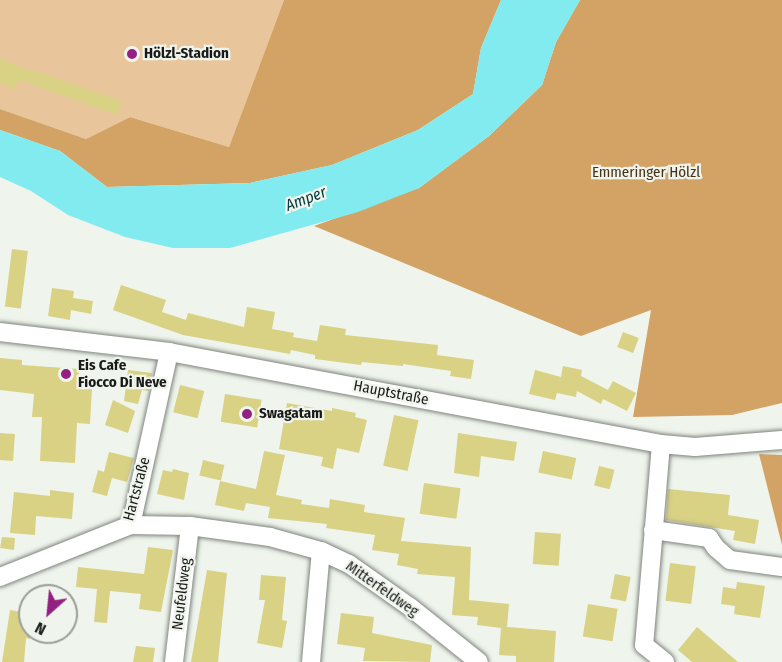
<!DOCTYPE html>
<meta charset="utf-8">
<style>
body{margin:0}
#map{position:relative;width:782px;height:662px;overflow:hidden;background:#eff5ed;font-family:"Fira Sans Condensed",sans-serif}
div>[style]{position:absolute}
[style*='--x']{left:calc(var(--x)*1px);top:calc(var(--y)*1px);width:calc(var(--w)*1px);rotate:calc(var(--a)*1deg)}
.green>*{inset:0;background:#e9c59b}
.forest>*{inset:0;background:#d3a265}
.water>*{inset:0;background:#82ebef}
.building>*{inset:0;background:#d9d184;transform-origin:0 0}
.roads{filter:drop-shadow(0 0 2px #7f847d) drop-shadow(0 0 2px #7f847d)}
.minor>*{height:18px;margin:-9px;padding:0 9px;transform-origin:9px;border-radius:9px;background:#fff}
.dots>*{width:16px;height:16px;translate:-50% -50%;box-sizing:border-box;border:3px solid #eff5ed;border-radius:50%}
span{translate:-50% -50%;white-space:nowrap;text-align:center;line-height:1.15;-webkit-text-stroke:4.5px #eff5ed;paint-order:stroke}
.poi-label{font-size:15px;color:#1a1b19;font-weight:700}
.left{translate:0 -50%;text-align:left}
.park-label{font-size:15px;color:#463116}
.street-label{font-size:15px;color:#1a1b19}
.water-label{font-size:16px;color:#073b3d;font-style:italic}
.north{position:absolute;left:18px;top:584px;width:60px;height:60px;box-sizing:border-box;background:#eff5ed;border:2px solid #9a9e98;border-radius:50%;rotate:207deg;font-size:16px;font-weight:700;line-height:24px;text-align:center;color:#1a1b19}
.north::after{content:'';display:block;margin:auto;width:21px;height:27px;background:#922181;clip-path:polygon(50% 0,100% 100%,50% 72%,0 100%)}
</style>
<div id="map">
<div class="green">
<div style="clip-path:polygon(0 0,284px 0,229px 147px,130px 117px,86px 139px,0 109px)"></div>
</div>
<div class="forest">
<div style="clip-path:polygon(284px 0,501px 0,481px 48px,473px 94px,418px 130px,332px 165px,250px 183px,107px 187px,60px 151px,0 130px,0 109px,86px 139px,130px 117px,229px 147px)"></div>
<div style="clip-path:polygon(580px 0,782px 0,782px 403px,732px 415px,633px 417px,651px 310px,581px 336px,314px 226px,419px 188px,489px 136px,542px 85px,556px 42px)"></div>
<div style="clip-path:polygon(759px 454px,782px 455px,782px 545px)"></div>
</div>
<div class="water">
<div style="clip-path:polygon(501px 0,580px 0,556px 42px,542px 85px,489px 136px,419px 188px,358px 212px,230px 248px,173px 248px,125px 237px,68px 215px,31px 191px,0 177px,0 130px,60px 151px,107px 187px,250px 183px,332px 165px,418px 130px,473px 94px,481px 48px)"></div>
</div>
<div class="building">
<div style="clip-path:polygon(0 58px,33px 72px,33px 70px,122px 101px,117px 115px,19px 80px,15px 89px,0 83px)"></div>
<div style="left:12px;top:249px;width:16px;height:58px;rotate:7deg"></div>
<div style="clip-path:polygon(121px 285px,166px 300px,162px 312px,186px 320px,188px 313px,244px 327px,247px 307px,275px 312px,272px 329px,294px 333px,293px 337px,317px 341px,320px 325px,346px 329px,345px 335px,438px 345px,437px 355px,474px 360px,471px 379px,450px 376px,451px 371px,403px 364px,403px 366px,362px 362px,361px 365px,315px 359px,315px 355px,291px 350px,290px 354px,183px 335px,113px 310px)"></div>
<div style="clip-path:polygon(52px 288px,74px 291px,73px 298px,93px 301px,91px 314px,71px 310px,70px 320px,48px 316px)"></div>
<div style="left:623px;top:332px;width:17px;height:16px;rotate:21deg"></div>
<div style="clip-path:polygon(0 358px,22px 360px,22px 365px,79px 369px,78px 387px,92px 388px,90px 424px,77px 423px,75px 463px,40px 461px,42px 417px,32px 417px,34px 394px,0 390px)"></div>
<div style="clip-path:polygon(563px 366px,582px 370px,581px 376px,608px 390px,613px 381px,636px 393px,627px 411px,603px 399px,601px 404px,577px 391px,576px 397px,557px 393px,555px 400px,529px 394px,535px 370px,561px 377px)"></div>
<div style="clip-path:polygon(128px 370px,152px 373px,149px 391px,142px 390px,138px 404px,124px 401px)"></div>
<div style="left:180px;top:385px;width:25px;height:28px;rotate:14deg"></div>
<div style="left:225px;top:394px;width:37px;height:28px;rotate:9deg"></div>
<div style="clip-path:polygon(113px 400px,135px 411px,128px 433px,105px 425px)"></div>
<div style="clip-path:polygon(287px 403px,332px 411px,332px 408px,356px 413px,355px 417px,367px 420px,359px 453px,337px 448px,333px 469px,321px 466px,323px 457px,279px 449px)"></div>
<div style="left:394px;top:415px;width:25px;height:52px;rotate:12deg"></div>
<div style="left:0;top:433px;width:15px;height:27px;rotate:4deg"></div>
<div style="clip-path:polygon(458px 433px,517px 442px,514px 461px,481px 456px,479px 477px,454px 473px)"></div>
<div style="clip-path:polygon(264px 451px,285px 455px,276px 495px,302px 500px,301px 504px,329px 508px,330px 499px,365px 505px,364px 512px,405px 518px,401px 541px,471px 547px,469px 600px,509px 604px,507px 627px,556px 631px,554px 662px,516px 662px,516px 656px,499px 655px,501px 628px,477px 625px,478px 617px,452px 615px,455px 577px,417px 574px,418px 569px,397px 565px,399px 554px,372px 550px,375px 535px,326px 528px,327px 524px,268px 518px,270px 507px,246px 503px,244px 511px,215px 505px,220px 481px,256px 489px)"></div>
<div style="left:543px;top:451px;width:34px;height:22px;rotate:12deg"></div>
<div style="clip-path:polygon(109px 452px,134px 458px,127px 482px,112px 478px,107px 496px,92px 492px,98px 470px,104px 472px)"></div>
<div style="left:203px;top:460px;width:22px;height:16px;rotate:13deg"></div>
<div style="left:599px;top:466px;width:16px;height:20px;rotate:14deg"></div>
<div style="clip-path:polygon(173px 469px,189px 473px,184px 500px,157px 494px,163px 470px,172px 472px)"></div>
<div style="left:424px;top:483px;width:37px;height:31px;rotate:8deg"></div>
<div style="clip-path:polygon(668px 489px,730px 495px,728px 515px,759px 520px,755px 544px,733px 540px,735px 531px,666px 520px)"></div>
<div style="clip-path:polygon(50px 490px,74px 493px,72px 519px,36px 516px,35px 535px,10px 533px,14px 492px,50px 496px)"></div>
<div style="left:535px;top:532px;width:26px;height:32px;rotate:4deg"></div>
<div style="clip-path:polygon(2px 537px,15px 538px,14px 550px,0 548px)"></div>
<div style="clip-path:polygon(148px 547px,173px 550px,161px 612px,139px 609px,141px 594px,110px 591px,107px 623px,94px 622px,97px 589px,76px 587px,78px 567px,144px 574px)"></div>
<div style="left:670px;top:563px;width:26px;height:38px;rotate:7deg"></div>
<div style="clip-path:polygon(207px 570px,227px 573px,218px 662px,191px 662px)"></div>
<div style="left:615px;top:574px;width:16px;height:25px;rotate:11deg"></div>
<div style="clip-path:polygon(261px 575px,286px 577px,282px 620px,287px 621px,282px 648px,257px 643px,265px 600px,259px 600px)"></div>
<div style="clip-path:polygon(737px 582px,765px 586px,760px 618px,734px 614px,735px 606px,721px 604px,723px 587px,736px 589px)"></div>
<div style="left:588px;top:604px;width:30px;height:33px;rotate:9deg"></div>
<div style="clip-path:polygon(10px 610px,30px 613px,30px 639px,26px 638px,24px 662px,2px 662px)"></div>
<div style="clip-path:polygon(341px 613px,374px 617px,372px 633px,432px 645px,430px 662px,363px 661px,365px 648px,337px 644px)"></div>
<div style="clip-path:polygon(697px 627px,738px 662px,692px 662px,678px 650px)"></div>
<div style="clip-path:polygon(136px 646px,155px 648px,153px 662px,133px 662px)"></div>
</div>
<div class="roads">
<div class="minor">
<div style="--x:0;--y:332;--w:170;--a:6.7"></div>
<div style="--x:169;--y:352;--w:501;--a:10.59"></div>
<div style="--x:661;--y:444;--w:34;--a:5"></div>
<div style="--x:695;--y:447;--w:87;--a:-4.6"></div>
<div style="--x:661;--y:444;--w:202;--a:94.8"></div>
<div style="--x:644;--y:645;--w:27;--a:39"></div>
<div style="--x:131;--y:525;--w:177;--a:-77.6"></div>
<div style="--x:653;--y:530;--w:57;--a:8.1"></div>
<div style="--x:709;--y:538;--w:12;--a:55"></div>
<div style="--x:716;--y:548;--w:18;--a:41"></div>
<div style="--x:730;--y:560;--w:52;--a:7.7"></div>
<div style="--x:0;--y:577;--w:141;--a:-21.7"></div>
<div style="--x:131;--y:525;--w:59;--a:1"></div>
<div style="--x:190;--y:526;--w:81;--a:7.8"></div>
<div style="--x:270;--y:537;--w:53;--a:15.4"></div>
<div style="--x:321;--y:551;--w:31;--a:25"></div>
<div style="--x:349;--y:564;--w:75;--a:35.2"></div>
<div style="--x:410;--y:607;--w:88;--a:38.6"></div>
<div style="--x:174;--y:662;--w:137;--a:-83.3"></div>
<div style="--x:311;--y:662;--w:111;--a:-84.9"></div>
</div>
</div>
<div class="dots">
<div style="left:132px;top:54px;background:#922181"></div>
<div style="left:66px;top:374px;background:#922181"></div>
<div style="left:247px;top:414px;background:#922181"></div>
</div>
<div class="poi-label">
<span class="left" style="left:144px;top:54px">Hölzl-Stadion</span>
<span class="left" style="left:78px;top:374px">Eis Cafe<br>Fiocco Di Neve</span>
<span class="left" style="left:259px;top:414px">Swagatam</span>
</div>
<div class="park-label">
<span style="left:646px;top:173px">Emmeringer Hölzl</span>
</div>
<div class="street-label">
<span style="left:391px;top:393px;rotate:11deg">Hauptstraße</span>
<span style="left:137px;top:489px;rotate:-75deg">Hartstraße</span>
<span style="left:382px;top:589px;rotate:35deg">Mitterfeldweg</span>
<span style="left:182px;top:594px;rotate:-83deg">Neufeldweg</span>
</div>
<div class="water-label">
<span style="left:306px;top:199px;rotate:-21deg">Amper</span>
</div>
<div class="north">N</div>
</div>
